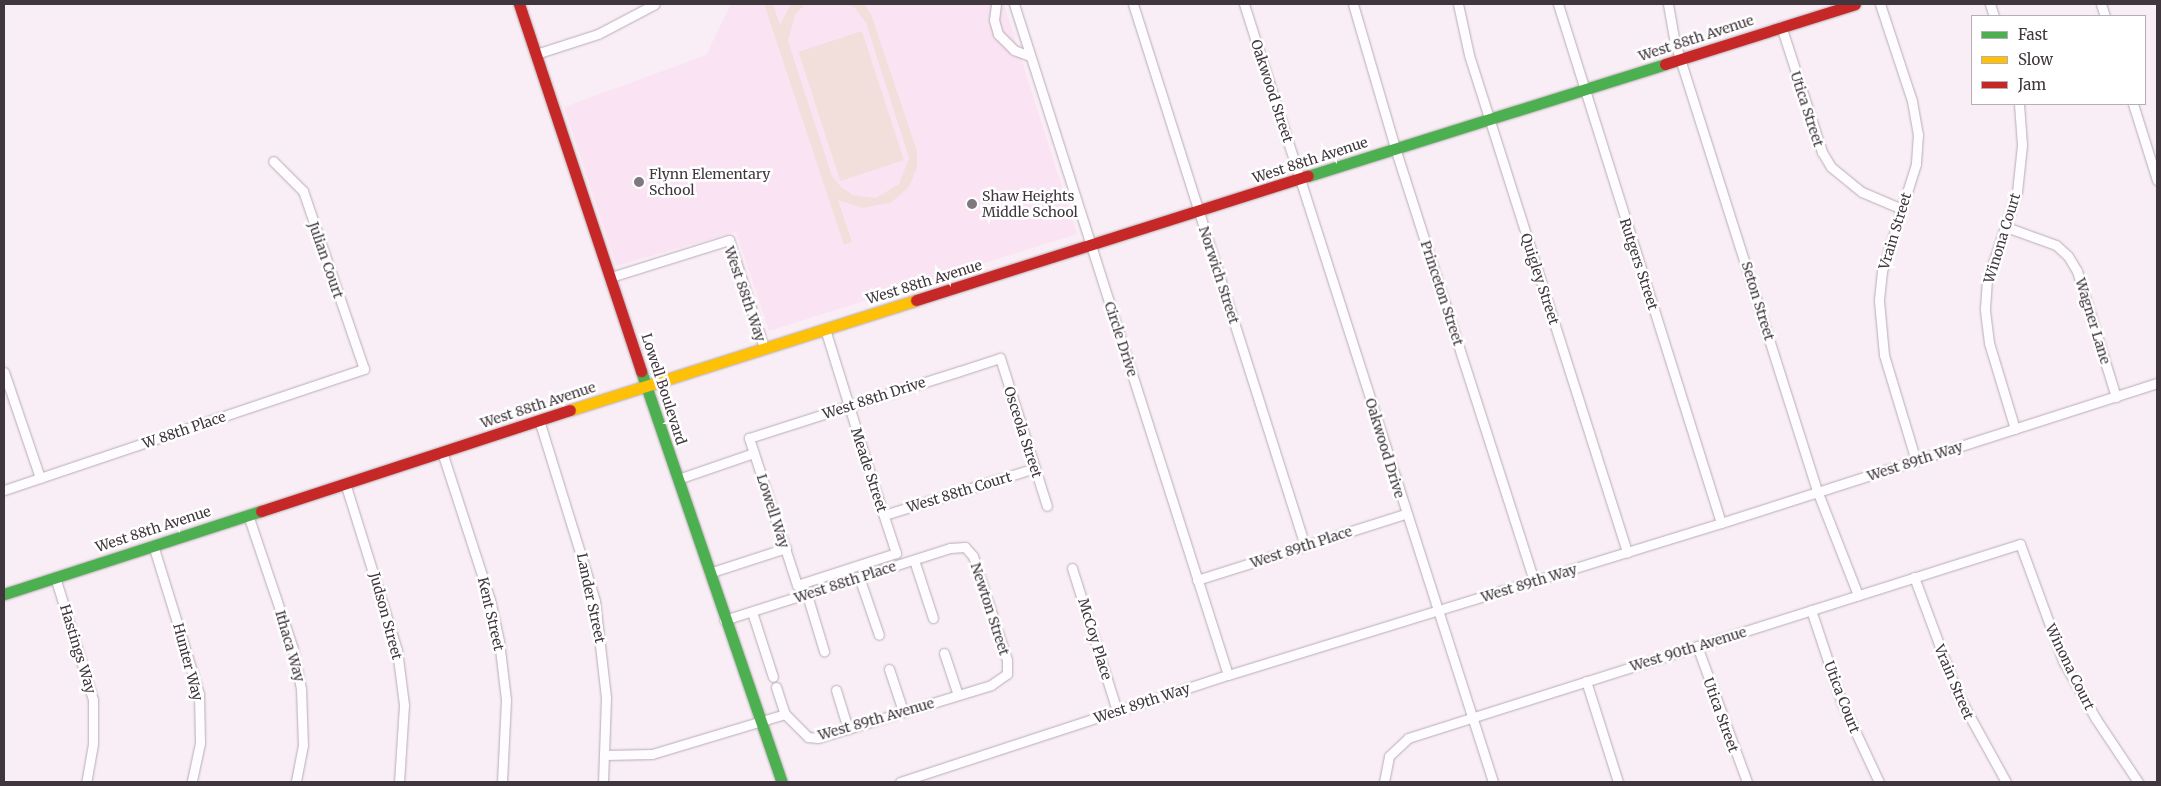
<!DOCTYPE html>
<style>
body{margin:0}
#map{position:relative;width:2161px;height:786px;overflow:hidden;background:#faeef6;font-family:Merriweather,serif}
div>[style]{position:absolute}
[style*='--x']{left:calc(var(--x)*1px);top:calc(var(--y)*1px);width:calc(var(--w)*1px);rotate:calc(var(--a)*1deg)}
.built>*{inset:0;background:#fae4f3}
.green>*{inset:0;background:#f2dfdc;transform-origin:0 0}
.roads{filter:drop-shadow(0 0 1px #b6adb3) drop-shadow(0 0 1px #b6adb3)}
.street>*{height:9px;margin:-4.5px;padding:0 4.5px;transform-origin:4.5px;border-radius:4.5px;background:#fefcfe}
.fast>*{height:11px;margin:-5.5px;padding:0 5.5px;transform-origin:5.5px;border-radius:5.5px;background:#4caf50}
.slow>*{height:11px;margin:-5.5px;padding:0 5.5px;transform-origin:5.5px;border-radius:5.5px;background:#ffc107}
.jam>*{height:11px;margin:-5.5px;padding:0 5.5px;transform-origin:5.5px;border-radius:5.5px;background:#c62828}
.dots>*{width:14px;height:14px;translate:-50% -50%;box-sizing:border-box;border:2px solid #fff;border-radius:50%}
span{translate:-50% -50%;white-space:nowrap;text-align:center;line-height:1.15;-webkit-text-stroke:5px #fff;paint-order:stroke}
.street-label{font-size:14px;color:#40373e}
.poi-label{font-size:14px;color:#40373e}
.left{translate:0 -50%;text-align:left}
.frame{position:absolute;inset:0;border:5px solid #40373e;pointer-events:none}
.legend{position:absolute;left:1971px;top:15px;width:175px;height:90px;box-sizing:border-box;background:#fff;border:1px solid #b3afb2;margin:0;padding:6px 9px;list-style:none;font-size:15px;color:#40373e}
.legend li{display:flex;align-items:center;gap:10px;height:25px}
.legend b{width:25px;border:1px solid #b3afb2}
</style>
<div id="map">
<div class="built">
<div style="clip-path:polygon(731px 4px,1004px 4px,1077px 234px,769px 331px,736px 232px,616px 266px,564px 107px,706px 55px)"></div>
</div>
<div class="green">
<div style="clip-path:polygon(764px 4px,773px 4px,780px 25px,791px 4px,805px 4px,795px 15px,788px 41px,832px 176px,841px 187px,853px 195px,876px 198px,899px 184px,909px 158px,866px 23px,855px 8px,847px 4px,864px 4px,871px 14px,917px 151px,917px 168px,909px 187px,891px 203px,862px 208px,838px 200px,852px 242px,844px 245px)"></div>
<div style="left:862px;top:31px;width:136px;height:67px;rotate:72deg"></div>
</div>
<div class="roads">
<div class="street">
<div style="--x:996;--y:4;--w:16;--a:97"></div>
<div style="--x:994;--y:20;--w:15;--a:74"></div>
<div style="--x:998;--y:34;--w:23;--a:45"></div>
<div style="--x:1014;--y:50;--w:17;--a:21"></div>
<div style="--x:1014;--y:4;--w:704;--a:72.31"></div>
<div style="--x:1133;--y:4;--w:569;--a:72.39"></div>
<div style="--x:1244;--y:4;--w:817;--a:72.25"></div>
<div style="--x:1353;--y:4;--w:150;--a:73.7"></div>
<div style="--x:1395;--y:148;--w:456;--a:72.2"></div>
<div style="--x:1458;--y:4;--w:52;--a:77.8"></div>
<div style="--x:1469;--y:55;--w:522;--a:72.36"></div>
<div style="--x:1558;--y:4;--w:544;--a:72.56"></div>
<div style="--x:1668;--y:4;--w:40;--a:80"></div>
<div style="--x:1675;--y:43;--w:472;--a:72.4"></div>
<div style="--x:1818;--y:493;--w:110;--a:68.6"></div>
<div style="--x:1880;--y:4;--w:102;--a:71.7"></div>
<div style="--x:1912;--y:101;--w:34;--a:80"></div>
<div style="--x:1918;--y:134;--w:30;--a:94"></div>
<div style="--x:1916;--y:164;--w:112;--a:107.6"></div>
<div style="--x:1882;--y:271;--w:30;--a:96"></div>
<div style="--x:1879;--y:301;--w:54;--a:84.7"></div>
<div style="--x:1884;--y:355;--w:111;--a:73.2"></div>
<div style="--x:1990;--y:4;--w:13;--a:72"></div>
<div style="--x:2101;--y:4;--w:13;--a:72"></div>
<div style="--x:1781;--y:26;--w:133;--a:72"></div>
<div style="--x:1822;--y:152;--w:17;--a:59"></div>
<div style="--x:1831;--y:167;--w:40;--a:39"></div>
<div style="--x:1862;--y:192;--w:43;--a:23"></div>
<div style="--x:536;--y:54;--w:65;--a:-17.9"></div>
<div style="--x:598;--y:34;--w:64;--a:-27.8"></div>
<div style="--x:2133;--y:104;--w:80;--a:72.5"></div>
<div style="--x:2006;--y:227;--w:53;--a:19.8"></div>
<div style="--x:2056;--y:245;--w:16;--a:43"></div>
<div style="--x:2068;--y:256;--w:17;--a:59"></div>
<div style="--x:2077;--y:271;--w:132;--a:72.8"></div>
<div style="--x:611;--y:277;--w:124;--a:-17.4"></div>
<div style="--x:729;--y:240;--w:114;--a:72"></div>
<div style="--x:825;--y:329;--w:81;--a:72.7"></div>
<div style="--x:849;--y:406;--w:77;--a:72.7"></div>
<div style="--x:872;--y:480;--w:77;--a:71.8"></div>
<div style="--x:896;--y:553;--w:104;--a:162.1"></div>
<div style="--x:797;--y:585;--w:155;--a:-108.1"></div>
<div style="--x:749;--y:438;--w:105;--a:-17.7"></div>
<div style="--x:849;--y:406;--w:116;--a:-17.5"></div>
<div style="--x:960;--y:371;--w:42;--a:-18"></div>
<div style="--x:1000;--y:358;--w:155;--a:72.4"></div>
<div style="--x:4;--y:372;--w:112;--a:71.2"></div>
<div style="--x:539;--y:420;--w:189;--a:72.8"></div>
<div style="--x:595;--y:601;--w:97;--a:83.5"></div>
<div style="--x:606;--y:697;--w:85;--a:92"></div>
<div style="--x:2015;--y:429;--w:90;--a:-106.8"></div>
<div style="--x:1989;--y:343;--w:35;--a:-97"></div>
<div style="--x:1985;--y:308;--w:27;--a:-86"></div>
<div style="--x:1987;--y:281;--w:94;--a:-71.4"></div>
<div style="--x:2017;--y:192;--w:47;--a:-83.9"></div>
<div style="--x:2022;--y:145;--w:41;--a:-94.2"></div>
<div style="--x:442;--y:452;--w:156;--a:72"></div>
<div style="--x:490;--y:600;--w:42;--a:77.6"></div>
<div style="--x:499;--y:641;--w:59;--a:83.2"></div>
<div style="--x:506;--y:700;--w:82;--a:92.8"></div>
<div style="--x:678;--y:479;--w:80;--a:-18.9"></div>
<div style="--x:345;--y:483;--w:175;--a:72.7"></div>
<div style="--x:397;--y:650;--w:55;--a:82.7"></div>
<div style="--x:404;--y:705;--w:77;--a:93.7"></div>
<div style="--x:4;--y:490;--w:380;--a:-18.6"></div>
<div style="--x:364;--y:369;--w:188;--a:-108.9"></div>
<div style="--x:303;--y:191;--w:42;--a:-135"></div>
<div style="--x:248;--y:515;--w:141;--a:71.4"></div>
<div style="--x:293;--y:649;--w:41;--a:78.7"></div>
<div style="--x:301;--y:689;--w:56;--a:88"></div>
<div style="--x:303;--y:745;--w:38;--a:101"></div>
<div style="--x:884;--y:515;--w:158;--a:-17.3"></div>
<div style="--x:153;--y:545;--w:156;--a:72.8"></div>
<div style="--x:199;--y:694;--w:49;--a:88.8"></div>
<div style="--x:200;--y:743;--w:40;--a:102"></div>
<div style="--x:914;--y:560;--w:61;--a:71.9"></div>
<div style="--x:1072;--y:568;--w:150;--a:72.5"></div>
<div style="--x:709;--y:573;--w:81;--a:-18"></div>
<div style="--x:55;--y:577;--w:129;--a:72.8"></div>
<div style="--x:93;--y:700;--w:44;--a:90"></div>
<div style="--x:93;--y:744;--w:39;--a:100"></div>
<div style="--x:859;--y:577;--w:61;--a:71"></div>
<div style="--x:1914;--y:577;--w:126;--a:69.6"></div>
<div style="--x:1958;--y:695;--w:99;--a:61.1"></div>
<div style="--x:1197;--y:580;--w:218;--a:-17.6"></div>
<div style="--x:807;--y:595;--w:59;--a:73.1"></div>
<div style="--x:1811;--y:610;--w:98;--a:71.6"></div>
<div style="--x:1842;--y:703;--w:87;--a:64.9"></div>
<div style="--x:752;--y:612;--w:68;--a:72.1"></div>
<div style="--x:1697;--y:646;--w:145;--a:69.8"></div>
<div style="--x:944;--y:653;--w:44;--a:71.6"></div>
<div style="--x:889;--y:669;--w:44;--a:71.6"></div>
<div style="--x:1586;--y:681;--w:106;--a:72.4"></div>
<div style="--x:776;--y:687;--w:28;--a:72"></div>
<div style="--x:836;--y:690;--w:41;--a:72.9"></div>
<div style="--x:606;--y:755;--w:46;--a:-1.2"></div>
<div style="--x:652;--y:754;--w:139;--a:-16.7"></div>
<div style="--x:785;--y:714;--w:33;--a:45"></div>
<div style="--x:808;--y:737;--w:10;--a:6"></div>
<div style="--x:818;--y:738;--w:181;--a:-17"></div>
<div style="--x:991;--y:685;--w:19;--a:-35"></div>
<div style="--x:1007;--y:674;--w:14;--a:-90"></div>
<div style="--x:1007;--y:660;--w:109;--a:-108.1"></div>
<div style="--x:973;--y:556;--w:12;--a:-132"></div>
<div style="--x:965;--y:547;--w:15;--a:176"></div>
<div style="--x:950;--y:548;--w:237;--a:162.3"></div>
<div style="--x:900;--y:782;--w:345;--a:-18.1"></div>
<div style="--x:1228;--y:675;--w:516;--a:-17.14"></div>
<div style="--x:1721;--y:523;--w:458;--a:-17.8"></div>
<div style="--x:1384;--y:782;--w:26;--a:-79"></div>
<div style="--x:1389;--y:756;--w:26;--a:-43"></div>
<div style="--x:1408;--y:738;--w:642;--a:-17.59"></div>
<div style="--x:2020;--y:544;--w:125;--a:69.8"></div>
<div style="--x:2063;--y:661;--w:67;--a:60.4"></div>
<div style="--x:2096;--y:719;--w:76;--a:56.3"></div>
</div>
<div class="fast">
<div style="--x:1308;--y:176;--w:374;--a:-17.4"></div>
<div style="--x:641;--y:371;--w:435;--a:71.1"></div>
<div style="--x:4;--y:594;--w:270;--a:-17.9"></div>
</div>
<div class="slow">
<div style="--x:570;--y:410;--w:363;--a:-17.6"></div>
</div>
<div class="jam">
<div style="--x:519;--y:4;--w:387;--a:71.6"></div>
<div style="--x:1665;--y:64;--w:199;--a:-17.5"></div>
<div style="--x:916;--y:300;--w:411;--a:-17.6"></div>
<div style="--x:261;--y:511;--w:325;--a:-18.1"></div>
</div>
</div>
<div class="dots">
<div style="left:639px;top:182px;background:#81777e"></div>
<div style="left:972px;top:204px;background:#81777e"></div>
</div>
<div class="street-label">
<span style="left:1696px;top:38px;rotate:-18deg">West 88th Avenue</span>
<span style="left:1272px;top:91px;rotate:72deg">Oakwood Street</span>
<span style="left:1807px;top:109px;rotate:72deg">Utica Street</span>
<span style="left:1310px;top:160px;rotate:-18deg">West 88th Avenue</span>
<span style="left:1895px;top:231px;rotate:-73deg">Vrain Street</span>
<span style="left:2002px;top:238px;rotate:-73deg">Winona Court</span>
<span style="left:326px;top:260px;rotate:71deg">Julian Court</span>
<span style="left:1639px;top:264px;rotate:72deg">Rutgers Street</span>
<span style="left:1219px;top:275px;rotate:72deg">Norwich Street</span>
<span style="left:1540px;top:279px;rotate:72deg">Quigley Street</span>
<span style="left:924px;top:282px;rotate:-17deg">West 88th Avenue</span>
<span style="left:1442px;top:293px;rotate:72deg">Princeton Street</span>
<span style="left:745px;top:294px;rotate:71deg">West 88th Way</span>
<span style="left:1758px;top:301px;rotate:73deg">Seton Street</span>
<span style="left:2093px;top:321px;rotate:73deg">Wagner Lane</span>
<span style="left:1121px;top:339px;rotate:72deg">Circle Drive</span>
<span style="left:664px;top:389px;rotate:72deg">Lowell Boulevard</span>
<span style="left:874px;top:398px;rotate:-18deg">West 88th Drive</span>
<span style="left:538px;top:405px;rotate:-18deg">West 88th Avenue</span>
<span style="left:184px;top:430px;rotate:-19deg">W 88th Place</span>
<span style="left:1023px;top:432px;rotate:72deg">Osceola Street</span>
<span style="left:1385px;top:448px;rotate:73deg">Oakwood Drive</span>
<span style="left:1915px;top:461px;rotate:-18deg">West 89th Way</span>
<span style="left:869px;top:470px;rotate:72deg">Meade Street</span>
<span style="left:959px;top:492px;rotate:-17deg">West 88th Court</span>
<span style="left:773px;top:511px;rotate:72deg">Lowell Way</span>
<span style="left:153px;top:529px;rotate:-18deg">West 88th Avenue</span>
<span style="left:1301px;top:547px;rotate:-18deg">West 89th Place</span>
<span style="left:845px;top:582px;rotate:-18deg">West 88th Place</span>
<span style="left:1529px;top:583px;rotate:-17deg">West 89th Way</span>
<span style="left:591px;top:598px;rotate:78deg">Lander Street</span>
<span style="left:990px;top:609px;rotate:72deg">Newton Street</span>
<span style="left:491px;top:614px;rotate:77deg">Kent Street</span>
<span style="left:386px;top:616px;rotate:75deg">Judson Street</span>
<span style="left:1095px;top:639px;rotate:73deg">McCoy Place</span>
<span style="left:290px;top:646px;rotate:74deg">Ithaca Way</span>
<span style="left:78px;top:649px;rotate:73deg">Hastings Way</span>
<span style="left:1688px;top:649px;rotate:-17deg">West 90th Avenue</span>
<span style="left:188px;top:662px;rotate:75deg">Hunter Way</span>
<span style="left:2070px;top:667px;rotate:64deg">Winona Court</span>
<span style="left:1954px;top:682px;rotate:67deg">Vrain Street</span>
<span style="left:1842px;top:697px;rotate:69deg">Utica Court</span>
<span style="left:1142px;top:703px;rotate:-18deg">West 89th Way</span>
<span style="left:1721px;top:715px;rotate:70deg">Utica Street</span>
<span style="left:876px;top:719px;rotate:-16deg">West 89th Avenue</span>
</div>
<div class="poi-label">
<span class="left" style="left:649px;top:182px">Flynn Elementary<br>School</span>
<span class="left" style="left:982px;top:204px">Shaw Heights<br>Middle School</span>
</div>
<div class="frame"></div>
<ul class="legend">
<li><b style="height:6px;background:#4caf50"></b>Fast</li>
<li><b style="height:6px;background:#ffc107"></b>Slow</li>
<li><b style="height:6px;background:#c62828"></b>Jam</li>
</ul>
</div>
